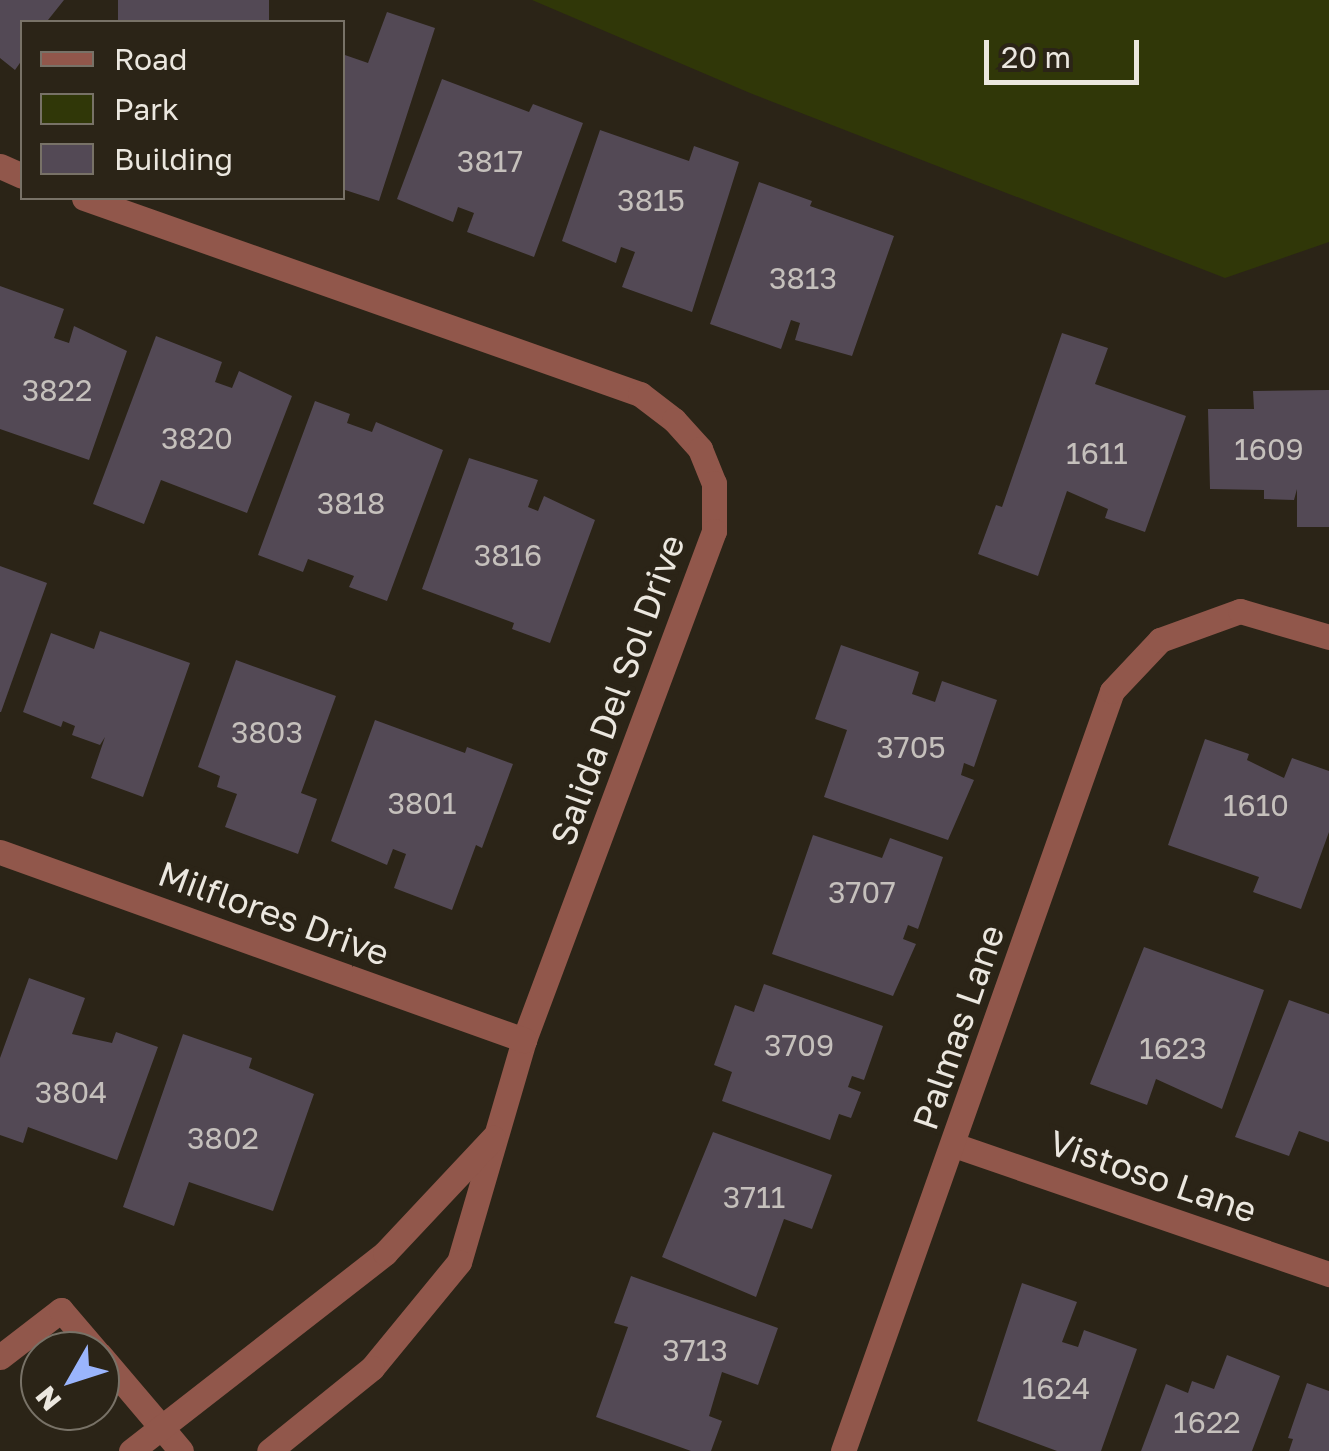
<!DOCTYPE html>
<style>
body{margin:0}
#map{position:relative;width:1329px;height:1451px;overflow:hidden;background:#2b2417;font-family:"Golos Text",sans-serif}
div>[style]{position:absolute}
[style*='--x']{left:calc(var(--x)*1px);top:calc(var(--y)*1px);width:calc(var(--w)*1px);rotate:calc(var(--a)*1deg)}
.green>*{inset:0;background:#303708}
.building>*{inset:0;background:#534955;transform-origin:0 0}
.lane>*{height:25px;margin:-12.5px;padding:0 12.5px;transform-origin:12.5px;border-radius:12.5px;background:#91574b}
.street>*{height:25px;margin:-12.5px;padding:0 12.5px;transform-origin:12.5px;border-radius:12.5px;background:#91574b}
span{translate:-50% -50%;white-space:nowrap;text-align:center;line-height:1.15;-webkit-text-stroke:10px #2b2417;paint-order:stroke}
.number-label{font-size:30px;color:#c5c0bc}
.number-label span{-webkit-text-stroke-width:0}
.street-label{font-size:35px;color:#ebe7df}
.legend{position:absolute;left:20px;top:20px;width:325px;height:180px;box-sizing:border-box;background:#2b2417;border:2px solid #787267;margin:0;padding:12px 18px;list-style:none;font-size:30px;color:#ebe7df}
.legend li{display:flex;align-items:center;gap:20px;height:50px}
.legend b{width:50px;border:2px solid #787267}
.north{position:absolute;left:20px;top:1331px;width:100px;height:100px;box-sizing:border-box;background:#2b2417;border:2px solid #787267;border-radius:50%;rotate:231deg;font-size:28px;font-weight:700;line-height:40px;text-align:center;color:#ebe7df}
.north::after{content:'';display:block;margin:auto;width:35px;height:45px;background:#9ab5fd;clip-path:polygon(50% 0,100% 100%,50% 72%,0 100%)}
.scale{position:absolute;left:984px;top:40px;width:155px;height:45px;box-sizing:border-box;border:5px solid #ebe7df;border-top:0;padding-left:12px;font-size:30px;line-height:35px;white-space:nowrap;color:#ebe7df;-webkit-text-stroke:8px #2b2417;paint-order:stroke}
</style>
<div id="map">
<div class="green">
<div style="clip-path:polygon(532px 0,1329px 0,1329px 242px,1225px 278px,750px 93px)"></div>
</div>
<div class="building">
<div style="clip-path:polygon(0 0,64px 0,48px 20px,52px 22px,22px 22px,22px 60px,15px 70px,0 58px)"></div>
<div style="left:118px;top:0;width:151px;height:23px"></div>
<div style="clip-path:polygon(387px 12px,435px 28px,379px 201px,342px 189px,342px 54px,368px 63px)"></div>
<div style="clip-path:polygon(442px 79px,529px 112px,533px 104px,583px 123px,534px 257px,467px 232px,474px 213px,458px 207px,453px 222px,397px 199px)"></div>
<div style="clip-path:polygon(600px 130px,689px 161px,694px 146px,739px 162px,692px 312px,622px 287px,635px 252px,621px 247px,616px 263px,562px 241px)"></div>
<div style="clip-path:polygon(759px 182px,812px 201px,810px 206px,894px 236px,852px 356px,795px 340px,800px 323px,791px 320px,781px 349px,710px 324px)"></div>
<div style="clip-path:polygon(0 286px,64px 309px,54px 338px,69px 343px,74px 326px,127px 351px,89px 460px,0 429px)"></div>
<div style="clip-path:polygon(1062px 333px,1108px 348px,1095px 384px,1186px 416px,1145px 532px,1105px 518px,1108px 509px,1067px 491px,1038px 576px,978px 554px,996px 505px,1002px 507px)"></div>
<div style="clip-path:polygon(156px 336px,222px 362px,215px 382px,232px 388px,239px 371px,292px 396px,247px 513px,161px 480px,144px 524px,93px 504px)"></div>
<div style="clip-path:polygon(1329px 390px,1329px 527px,1297px 527px,1297px 489px,1294px 500px,1264px 499px,1264px 490px,1210px 489px,1208px 409px,1254px 409px,1253px 391px)"></div>
<div style="clip-path:polygon(315px 401px,350px 414px,347px 423px,372px 432px,376px 422px,443px 450px,387px 601px,349px 587px,354px 576px,308px 559px,303px 572px,258px 555px)"></div>
<div style="clip-path:polygon(469px 458px,538px 480px,528px 507px,538px 511px,544px 496px,595px 520px,550px 643px,512px 629px,514px 623px,422px 589px)"></div>
<div style="clip-path:polygon(0 566px,47px 583px,1px 712px,0 712px)"></div>
<div style="clip-path:polygon(100px 631px,190px 663px,143px 797px,91px 778px,105px 737px,100px 745px,72px 735px,75px 726px,63px 721px,61px 727px,23px 712px,51px 633px,94px 649px)"></div>
<div style="clip-path:polygon(841px 645px,919px 672px,912px 694px,935px 702px,942px 681px,997px 700px,974px 767px,964px 763px,961px 775px,974px 780px,948px 840px,824px 797px,847px 730px,815px 719px)"></div>
<div style="clip-path:polygon(236px 660px,336px 696px,301px 793px,317px 799px,298px 854px,225px 827px,237px 794px,217px 787px,220px 776px,198px 767px)"></div>
<div style="clip-path:polygon(375px 720px,465px 753px,467px 747px,513px 764px,482px 848px,476px 845px,452px 910px,394px 888px,406px 854px,393px 849px,387px 865px,331px 841px)"></div>
<div style="clip-path:polygon(1205px 739px,1249px 754px,1247px 760px,1284px 778px,1292px 758px,1329px 771px,1329px 832px,1301px 909px,1253px 892px,1259px 877px,1168px 845px)"></div>
<div style="clip-path:polygon(813px 835px,882px 858px,890px 838px,943px 857px,918px 929px,908px 925px,903px 939px,916px 944px,893px 996px,772px 954px)"></div>
<div style="clip-path:polygon(1144px 947px,1264px 990px,1222px 1109px,1156px 1079px,1147px 1105px,1090px 1084px)"></div>
<div style="clip-path:polygon(29px 978px,85px 998px,72px 1034px,112px 1043px,116px 1032px,158px 1047px,117px 1160px,28px 1127px,23px 1143px,0 1135px,0 1058px)"></div>
<div style="clip-path:polygon(764px 984px,883px 1026px,864px 1080px,852px 1076px,848px 1087px,861px 1092px,851px 1118px,839px 1114px,830px 1140px,722px 1101px,732px 1072px,714px 1065px,735px 1005px,754px 1012px)"></div>
<div style="clip-path:polygon(1289px 1000px,1329px 1014px,1329px 1142px,1299px 1131px,1289px 1156px,1235px 1137px)"></div>
<div style="clip-path:polygon(183px 1034px,252px 1058px,249px 1068px,314px 1094px,273px 1211px,189px 1182px,174px 1226px,123px 1207px)"></div>
<div style="clip-path:polygon(713px 1132px,832px 1175px,812px 1229px,784px 1219px,756px 1297px,662px 1257px)"></div>
<div style="clip-path:polygon(631px 1276px,778px 1328px,758px 1385px,722px 1372px,709px 1416px,722px 1421px,711px 1451px,691px 1451px,596px 1417px,628px 1327px,614px 1323px)"></div>
<div style="clip-path:polygon(1022px 1283px,1077px 1302px,1062px 1342px,1078px 1347px,1084px 1330px,1137px 1349px,1101px 1451px,1057px 1451px,977px 1421px)"></div>
<div style="clip-path:polygon(1227px 1355px,1280px 1376px,1252px 1451px,1141px 1451px,1166px 1384px,1188px 1393px,1192px 1381px,1214px 1389px)"></div>
<div style="clip-path:polygon(1307px 1383px,1329px 1391px,1329px 1451px,1289px 1451px,1293px 1439px,1288px 1438px)"></div>
</div>
<div class="lane">
<div style="--x:100;--y:1355;--w:94;--a:49.7"></div>
<div style="--x:0;--y:1357;--w:77;--a:-37.6"></div>
<div style="--x:61;--y:1310;--w:54;--a:49.5"></div>
</div>
<div class="street">
<div style="--x:0;--y:166;--w:24;--a:24"></div>
<div style="--x:84;--y:198;--w:590;--a:19.42"></div>
<div style="--x:640;--y:394;--w:43;--a:37.4"></div>
<div style="--x:674;--y:420;--w:39;--a:48"></div>
<div style="--x:700;--y:449;--w:37;--a:68"></div>
<div style="--x:714;--y:483;--w:48;--a:90"></div>
<div style="--x:714;--y:531;--w:543;--a:110.47"></div>
<div style="--x:524;--y:1040;--w:231;--a:106.3"></div>
<div style="--x:459;--y:1262;--w:137;--a:129.4"></div>
<div style="--x:372;--y:1368;--w:132;--a:141.1"></div>
<div style="--x:0;--y:852;--w:557;--a:19.74"></div>
<div style="--x:954;--y:1145;--w:397;--a:19"></div>
<div style="--x:161;--y:1427;--w:31;--a:50"></div>
<div style="--x:131;--y:1451;--w:322;--a:-37.9"></div>
<div style="--x:385;--y:1253;--w:158;--a:-46.8"></div>
<div style="--x:843;--y:1451;--w:806;--a:-70.51"></div>
<div style="--x:1112;--y:691;--w:70;--a:-46.7"></div>
<div style="--x:1160;--y:640;--w:85;--a:-19.9"></div>
<div style="--x:1240;--y:611;--w:93;--a:16.3"></div>
</div>
<div class="number-label">
<span style="left:490px;top:161px">3817</span>
<span style="left:651px;top:200px">3815</span>
<span style="left:803px;top:278px">3813</span>
<span style="left:57px;top:390px">3822</span>
<span style="left:197px;top:438px">3820</span>
<span style="left:1269px;top:449px">1609</span>
<span style="left:1097px;top:453px">1611</span>
<span style="left:351px;top:503px">3818</span>
<span style="left:508px;top:555px">3816</span>
<span style="left:267px;top:732px">3803</span>
<span style="left:911px;top:747px">3705</span>
<span style="left:422px;top:803px">3801</span>
<span style="left:1256px;top:805px">1610</span>
<span style="left:862px;top:892px">3707</span>
<span style="left:799px;top:1045px">3709</span>
<span style="left:1173px;top:1048px">1623</span>
<span style="left:71px;top:1092px">3804</span>
<span style="left:223px;top:1138px">3802</span>
<span style="left:754px;top:1197px">3711</span>
<span style="left:695px;top:1350px">3713</span>
<span style="left:1056px;top:1388px">1624</span>
<span style="left:1207px;top:1422px">1622</span>
</div>
<div class="street-label">
<span style="left:617px;top:690px;rotate:-70deg">Salida Del Sol Drive</span>
<span style="left:274px;top:913px;rotate:20deg">Milflores Drive</span>
<span style="left:958px;top:1027px;rotate:-71deg">Palmas Lane</span>
<span style="left:1153px;top:1176px;rotate:19deg">Vistoso Lane</span>
</div>
<ul class="legend">
<li><b style="height:12px;background:#91574b"></b>Road</li>
<li><b style="height:28px;background:#303708"></b>Park</li>
<li><b style="height:28px;background:#534955"></b>Building</li>
</ul>
<div class="north">N</div>
<div class="scale">20 m</div>
</div>
